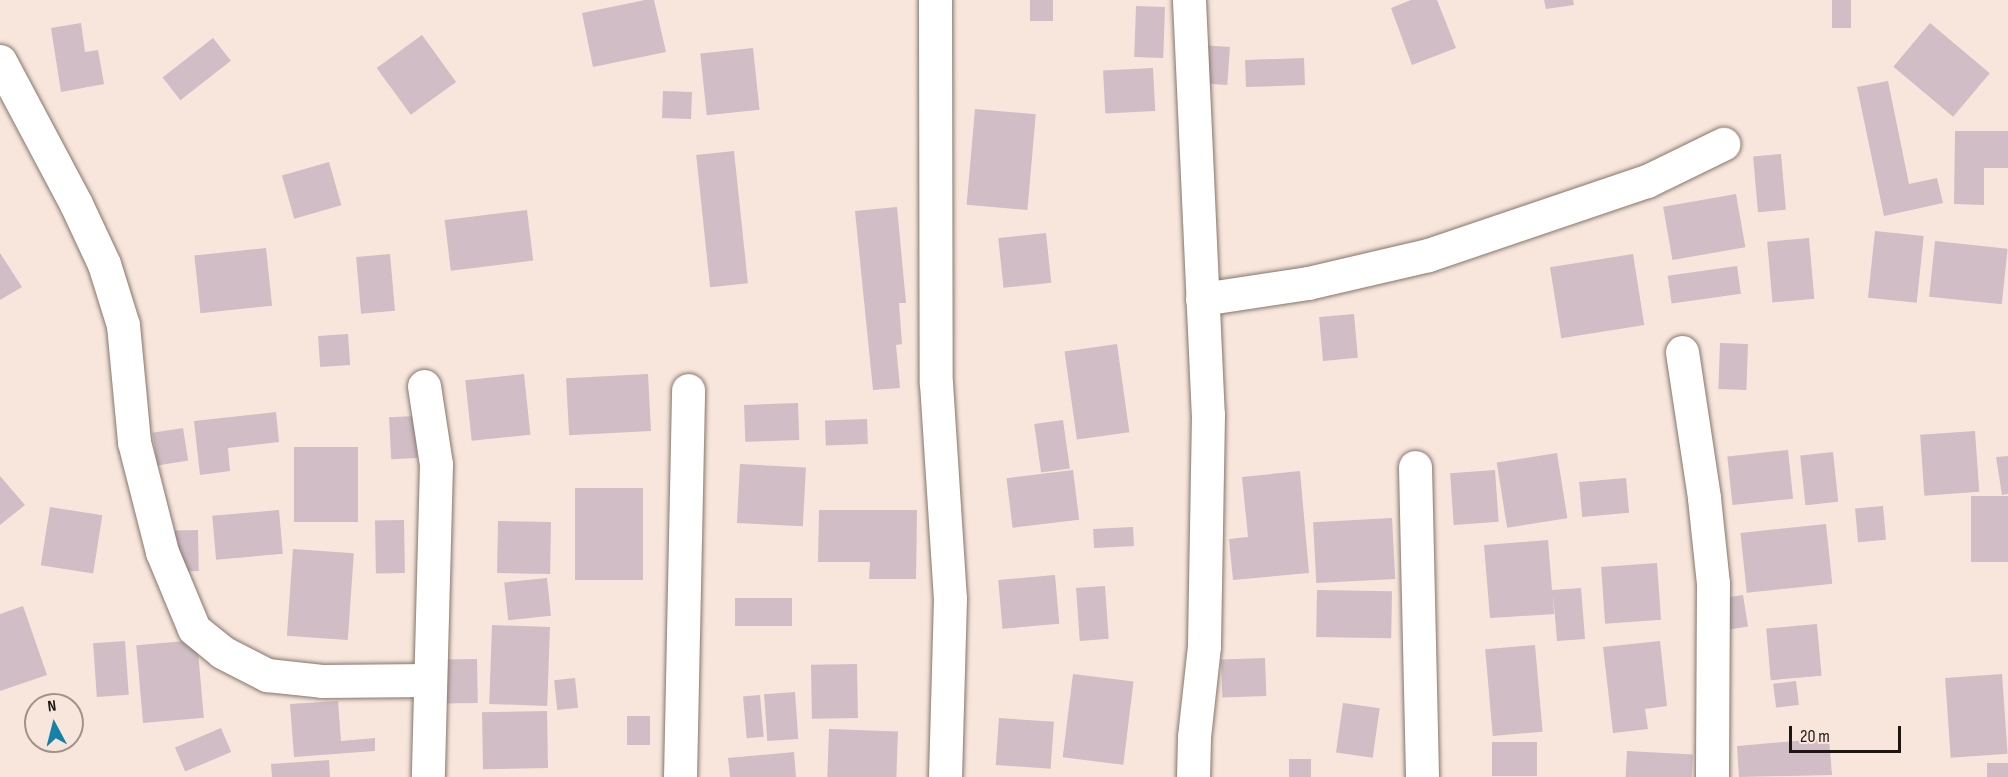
<!DOCTYPE html>
<style>
body{margin:0}
#map{position:relative;width:2008px;height:777px;overflow:hidden;background:#f8e6dc;font-family:"Sofia Sans Condensed",sans-serif}
div>[style]{position:absolute}
[style*='--x']{left:calc(var(--x)*1px);top:calc(var(--y)*1px);width:calc(var(--w)*1px);rotate:calc(var(--a)*1deg)}
.building>*{inset:0;background:#d0bdc5;transform-origin:0 0}
.roads{filter:drop-shadow(0 0 2px #85766c) drop-shadow(0 0 2px #85766c)}
.minor>*{height:33px;margin:-16.5px;padding:0 16.5px;transform-origin:16.5px;border-radius:16.5px;background:#fff}
span{translate:-50% -50%;white-space:nowrap;text-align:center;line-height:1.15;-webkit-text-stroke:4.5px #f8e6dc;paint-order:stroke}
.north{position:absolute;left:24px;top:693px;width:60px;height:60px;box-sizing:border-box;background:#f8e6dc;border:2px solid #a0938c;border-radius:50%;rotate:353deg;font-size:16px;font-weight:700;line-height:24px;text-align:center;color:#1d1713}
.north::after{content:'';display:block;margin:auto;width:21px;height:27px;background:#1481a9;clip-path:polygon(50% 0,100% 100%,50% 72%,0 100%)}
.scale{position:absolute;left:1789px;top:726px;width:112px;height:27px;box-sizing:border-box;border:3px solid #1d1713;border-top:0;padding-left:8px;font-size:18px;line-height:21px;white-space:nowrap;color:#1d1713;-webkit-text-stroke:4px #f8e6dc;paint-order:stroke}
</style>
<div id="map">
<div class="building">
<div style="clip-path:polygon(645px 0,654px 0,666px 52px,593px 67px,582px 13px)"></div>
<div style="left:1030px;top:0;width:23px;height:21px"></div>
<div style="clip-path:polygon(1411px 0,1437px 0,1456px 48px,1412px 65px,1391px 8px)"></div>
<div style="clip-path:polygon(1544px 0,1573px 0,1574px 5px,1546px 9px)"></div>
<div style="left:1832px;top:0;width:19px;height:28px"></div>
<div style="left:1136px;top:6px;width:29px;height:51px;rotate:2deg"></div>
<div style="clip-path:polygon(81px 23px,85px 52px,98px 50px,104px 84px,61px 92px,51px 28px)"></div>
<div style="left:1930px;top:23px;width:78px;height:57px;rotate:40deg"></div>
<div style="left:422px;top:35px;width:58px;height:56px;rotate:54deg"></div>
<div style="left:213px;top:38px;width:29px;height:64px;rotate:52deg"></div>
<div style="left:1200px;top:45px;width:30px;height:38px;rotate:4deg"></div>
<div style="left:753px;top:48px;width:62px;height:53px;rotate:84deg"></div>
<div style="left:1304px;top:58px;width:27px;height:59px;rotate:88deg"></div>
<div style="left:1153px;top:68px;width:43px;height:50px;rotate:87deg"></div>
<div style="clip-path:polygon(1888px 81px,1909px 184px,1937px 178px,1943px 203px,1884px 216px,1857px 87px)"></div>
<div style="left:663px;top:91px;width:29px;height:27px;rotate:2deg"></div>
<div style="left:975px;top:109px;width:61px;height:96px;rotate:5deg"></div>
<div style="clip-path:polygon(1955px 131px,2008px 131px,2008px 168px,1984px 168px,1984px 205px,1954px 204px)"></div>
<div style="left:734px;top:151px;width:133px;height:38px;rotate:84deg"></div>
<div style="left:1781px;top:154px;width:56px;height:28px;rotate:85deg"></div>
<div style="left:329px;top:162px;width:45px;height:49px;rotate:74deg"></div>
<div style="left:1736px;top:194px;width:54px;height:74px;rotate:80deg"></div>
<div style="clip-path:polygon(897px 207px,906px 303px,899px 303px,902px 344px,896px 345px,900px 388px,873px 390px,855px 211px)"></div>
<div style="left:527px;top:210px;width:51px;height:83px;rotate:83deg"></div>
<div style="left:1875px;top:231px;width:49px;height:67px;rotate:6deg"></div>
<div style="left:1046px;top:233px;width:50px;height:48px;rotate:84deg"></div>
<div style="left:1809px;top:238px;width:61px;height:42px;rotate:85deg"></div>
<div style="left:1935px;top:241px;width:73px;height:56px;rotate:6deg"></div>
<div style="left:266px;top:248px;width:58px;height:72px;rotate:84deg"></div>
<div style="clip-path:polygon(0 253px,22px 287px,0 300px)"></div>
<div style="left:390px;top:254px;width:57px;height:34px;rotate:85deg"></div>
<div style="left:1633px;top:254px;width:72px;height:84px;rotate:81deg"></div>
<div style="left:1737px;top:266px;width:28px;height:70px;rotate:82deg"></div>
<div style="left:1354px;top:314px;width:44px;height:35px;rotate:85deg"></div>
<div style="left:348px;top:334px;width:31px;height:30px;rotate:86deg"></div>
<div style="left:1720px;top:343px;width:28px;height:46px;rotate:2deg"></div>
<div style="left:1117px;top:344px;width:89px;height:53px;rotate:82deg"></div>
<div style="left:524px;top:374px;width:61px;height:59px;rotate:84deg"></div>
<div style="left:648px;top:374px;width:57px;height:82px;rotate:87deg"></div>
<div style="left:798px;top:403px;width:37px;height:54px;rotate:88deg"></div>
<div style="clip-path:polygon(276px 412px,279px 442px,228px 448px,230px 471px,200px 475px,194px 421px)"></div>
<div style="left:415px;top:416px;width:42px;height:26px;rotate:87deg"></div>
<div style="left:867px;top:419px;width:25px;height:42px;rotate:88deg"></div>
<div style="left:1063px;top:420px;width:49px;height:29px;rotate:82deg"></div>
<div style="left:183px;top:428px;width:33px;height:31px;rotate:81deg"></div>
<div style="left:1975px;top:431px;width:61px;height:55px;rotate:86deg"></div>
<div style="left:294px;top:447px;width:64px;height:75px"></div>
<div style="left:1788px;top:450px;width:49px;height:61px;rotate:84deg"></div>
<div style="left:1833px;top:452px;width:50px;height:33px;rotate:84deg"></div>
<div style="left:1557px;top:453px;width:66px;height:61px;rotate:81deg"></div>
<div style="clip-path:polygon(2008px 456px,2008px 494px,2002px 495px,1996px 457px)"></div>
<div style="left:740px;top:464px;width:66px;height:59px;rotate:3deg"></div>
<div style="left:1073px;top:470px;width:50px;height:67px;rotate:83deg"></div>
<div style="left:1495px;top:470px;width:52px;height:45px;rotate:86deg"></div>
<div style="clip-path:polygon(1300px 471px,1309px 573px,1233px 580px,1229px 539px,1248px 537px,1242px 477px)"></div>
<div style="clip-path:polygon(0 476px,25px 505px,0 525px)"></div>
<div style="left:1626px;top:478px;width:35px;height:47px;rotate:85deg"></div>
<div style="left:575px;top:488px;width:68px;height:92px"></div>
<div style="left:2008px;top:496px;width:66px;height:37px;rotate:90deg"></div>
<div style="left:1883px;top:506px;width:34px;height:28px;rotate:85deg"></div>
<div style="left:50px;top:507px;width:53px;height:59px;rotate:9deg"></div>
<div style="left:279px;top:510px;width:44px;height:67px;rotate:85deg"></div>
<div style="clip-path:polygon(819px 510px,917px 510px,916px 579px,869px 579px,870px 562px,818px 562px)"></div>
<div style="left:1392px;top:518px;width:61px;height:79px;rotate:87deg"></div>
<div style="left:404px;top:520px;width:53px;height:29px;rotate:89deg"></div>
<div style="left:498px;top:521px;width:53px;height:52px;rotate:1deg"></div>
<div style="left:1826px;top:524px;width:60px;height:86px;rotate:84deg"></div>
<div style="left:1133px;top:527px;width:19px;height:40px;rotate:87deg"></div>
<div style="left:198px;top:530px;width:41px;height:23px;rotate:89deg"></div>
<div style="clip-path:polygon(1548px 540px,1552px 590px,1581px 588px,1585px 639px,1557px 641px,1553px 594px,1554px 614px,1490px 618px,1484px 545px)"></div>
<div style="left:293px;top:549px;width:61px;height:87px;rotate:4deg"></div>
<div style="left:1657px;top:563px;width:57px;height:56px;rotate:86deg"></div>
<div style="left:1055px;top:575px;width:49px;height:57px;rotate:85deg"></div>
<div style="left:547px;top:578px;width:38px;height:43px;rotate:84deg"></div>
<div style="left:1105px;top:586px;width:53px;height:29px;rotate:86deg"></div>
<div style="left:1317px;top:590px;width:75px;height:47px;rotate:1deg"></div>
<div style="left:1743px;top:595px;width:32px;height:26px;rotate:81deg"></div>
<div style="left:735px;top:598px;width:57px;height:28px"></div>
<div style="clip-path:polygon(23px 606px,47px 675px,0 691px,0 614px)"></div>
<div style="left:1817px;top:624px;width:52px;height:51px;rotate:85deg"></div>
<div style="left:492px;top:625px;width:58px;height:79px;rotate:2deg"></div>
<div style="left:197px;top:640px;width:78px;height:61px;rotate:85deg"></div>
<div style="left:125px;top:641px;width:54px;height:32px;rotate:86deg"></div>
<div style="clip-path:polygon(1660px 641px,1667px 706px,1645px 709px,1648px 729px,1613px 733px,1603px 647px)"></div>
<div style="left:1535px;top:645px;width:87px;height:50px;rotate:85deg"></div>
<div style="left:1265px;top:658px;width:38px;height:44px;rotate:88deg"></div>
<div style="left:477px;top:659px;width:44px;height:33px;rotate:89deg"></div>
<div style="left:857px;top:664px;width:54px;height:46px;rotate:89deg"></div>
<div style="left:1073px;top:674px;width:61px;height:84px;rotate:7deg"></div>
<div style="left:2002px;top:674px;width:80px;height:57px;rotate:86deg"></div>
<div style="left:575px;top:678px;width:30px;height:21px;rotate:84deg"></div>
<div style="left:1796px;top:681px;width:24px;height:23px;rotate:83deg"></div>
<div style="left:795px;top:692px;width:47px;height:31px;rotate:86deg"></div>
<div style="left:760px;top:695px;width:42px;height:17px;rotate:85deg"></div>
<div style="clip-path:polygon(338px 701px,341px 741px,375px 738px,375px 751px,294px 757px,290px 704px)"></div>
<div style="left:1343px;top:703px;width:37px;height:50px;rotate:8deg"></div>
<div style="left:547px;top:711px;width:57px;height:65px;rotate:89deg"></div>
<div style="left:627px;top:716px;width:23px;height:29px"></div>
<div style="left:999px;top:718px;width:55px;height:47px;rotate:4deg"></div>
<div style="left:221px;top:728px;width:26px;height:50px;rotate:67deg"></div>
<div style="left:829px;top:729px;width:69px;height:48px;rotate:2deg"></div>
<div style="clip-path:polygon(1829px 738px,1832px 775px,1739px 777px,1737px 746px)"></div>
<div style="left:1537px;top:742px;width:34px;height:45px;rotate:90deg"></div>
<div style="left:1627px;top:751px;width:66px;height:26px;rotate:3deg"></div>
<div style="clip-path:polygon(794px 752px,796px 777px,730px 777px,728px 758px)"></div>
<div style="left:1289px;top:759px;width:22px;height:18px"></div>
<div style="clip-path:polygon(329px 760px,330px 777px,272px 777px,271px 764px)"></div>
<div style="left:1987px;top:763px;width:21px;height:14px"></div>
</div>
<div class="roads">
<div class="minor">
<div style="--x:935;--y:0;--w:383;--a:89.9"></div>
<div style="--x:936;--y:383;--w:215;--a:86.3"></div>
<div style="--x:950;--y:598;--w:179;--a:91.6"></div>
<div style="--x:1189;--y:0;--w:414;--a:87.4"></div>
<div style="--x:1208;--y:414;--w:232;--a:91"></div>
<div style="--x:1204;--y:646;--w:92;--a:96.3"></div>
<div style="--x:1194;--y:737;--w:40;--a:91.4"></div>
<div style="--x:0;--y:61;--w:162;--a:62"></div>
<div style="--x:76;--y:204;--w:66;--a:65"></div>
<div style="--x:104;--y:264;--w:64;--a:72.7"></div>
<div style="--x:123;--y:325;--w:118;--a:84.6"></div>
<div style="--x:134;--y:442;--w:114;--a:75.7"></div>
<div style="--x:162;--y:552;--w:83;--a:67.4"></div>
<div style="--x:194;--y:629;--w:36;--a:39"></div>
<div style="--x:222;--y:652;--w:51;--a:27.1"></div>
<div style="--x:267;--y:675;--w:55;--a:6.2"></div>
<div style="--x:322;--y:681;--w:107;--a:-0.5"></div>
<div style="--x:1202;--y:299;--w:107;--a:-8.6"></div>
<div style="--x:1308;--y:283;--w:123;--a:-13.1"></div>
<div style="--x:1428;--y:255;--w:231;--a:-18.7"></div>
<div style="--x:1647;--y:181;--w:85;--a:-26"></div>
<div style="--x:1682;--y:352;--w:148;--a:81.4"></div>
<div style="--x:1704;--y:498;--w:85;--a:84"></div>
<div style="--x:1713;--y:583;--w:194;--a:90.3"></div>
<div style="--x:424;--y:386;--w:79;--a:81.3"></div>
<div style="--x:436;--y:464;--w:313;--a:91.5"></div>
<div style="--x:1415;--y:467;--w:310;--a:88.7"></div>
<div style="--x:680;--y:777;--w:387;--a:-88.8"></div>
</div>
</div>
<div class="north">N</div>
<div class="scale">20 m</div>
</div>
